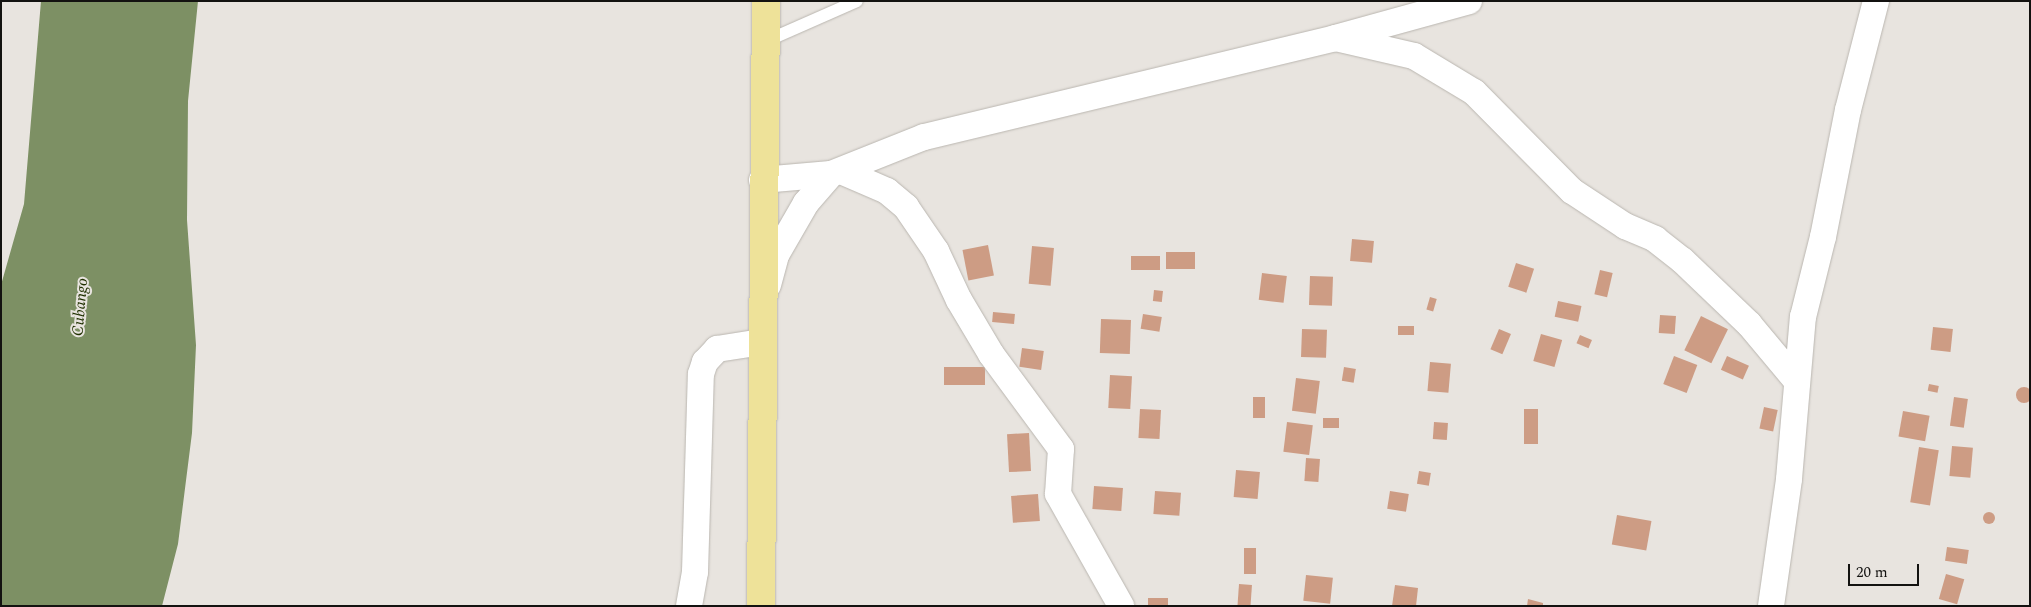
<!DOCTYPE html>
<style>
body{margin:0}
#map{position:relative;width:2031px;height:607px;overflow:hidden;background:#e8e4df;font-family:Spectral,serif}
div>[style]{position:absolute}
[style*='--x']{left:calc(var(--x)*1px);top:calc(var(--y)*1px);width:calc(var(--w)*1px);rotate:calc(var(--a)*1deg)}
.water>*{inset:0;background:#7d9064}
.building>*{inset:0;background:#cd9c84;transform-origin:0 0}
.round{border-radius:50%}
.roads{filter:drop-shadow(0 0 1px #bab6b0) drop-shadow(0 0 1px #bab6b0)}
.service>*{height:12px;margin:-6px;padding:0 6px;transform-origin:6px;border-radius:6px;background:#fff}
.minor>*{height:26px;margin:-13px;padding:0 13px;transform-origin:13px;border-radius:13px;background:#fff}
.primary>*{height:28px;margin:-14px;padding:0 14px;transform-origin:14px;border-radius:14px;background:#eee299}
span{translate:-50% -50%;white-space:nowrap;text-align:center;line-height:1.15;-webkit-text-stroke:4px #e8e4df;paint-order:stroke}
.water-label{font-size:16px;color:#203100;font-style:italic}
.frame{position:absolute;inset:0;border:2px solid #131210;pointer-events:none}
.scale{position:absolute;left:1848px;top:564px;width:71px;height:22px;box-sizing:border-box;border:2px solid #131210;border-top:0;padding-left:6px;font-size:15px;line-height:18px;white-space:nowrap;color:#131210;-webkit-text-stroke:4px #e8e4df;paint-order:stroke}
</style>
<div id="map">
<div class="water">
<div style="clip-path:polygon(41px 1px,198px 1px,188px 101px,187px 220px,196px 345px,192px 433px,178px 544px,162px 606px,1px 606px,1px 285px,24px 204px)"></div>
</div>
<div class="building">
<div style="left:1352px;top:239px;width:22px;height:22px;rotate:5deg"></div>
<div style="left:988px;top:245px;width:31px;height:26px;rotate:79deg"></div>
<div style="left:1032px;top:246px;width:22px;height:38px;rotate:5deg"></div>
<div style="left:1195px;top:252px;width:17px;height:29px;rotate:90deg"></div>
<div style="left:1131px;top:256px;width:29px;height:14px"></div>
<div style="left:1516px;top:263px;width:19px;height:25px;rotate:18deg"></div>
<div style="left:1600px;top:270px;width:13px;height:25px;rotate:13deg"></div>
<div style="left:1262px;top:273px;width:25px;height:27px;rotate:7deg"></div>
<div style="left:1310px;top:276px;width:23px;height:29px;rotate:2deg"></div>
<div style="left:1154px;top:290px;width:9px;height:11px;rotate:6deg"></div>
<div style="left:1430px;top:297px;width:7px;height:13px;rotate:16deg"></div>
<div style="left:1558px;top:301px;width:24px;height:16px;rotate:12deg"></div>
<div style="left:993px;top:312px;width:22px;height:10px;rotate:5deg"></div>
<div style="left:1143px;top:314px;width:19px;height:15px;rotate:9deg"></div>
<div style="left:1660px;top:315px;width:16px;height:18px;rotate:4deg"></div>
<div style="left:1701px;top:316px;width:30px;height:38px;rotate:26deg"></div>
<div style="left:1101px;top:319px;width:30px;height:34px;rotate:2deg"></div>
<div style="left:1398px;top:326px;width:16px;height:9px"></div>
<div style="left:1933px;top:327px;width:20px;height:23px;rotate:6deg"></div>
<div style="left:1302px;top:329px;width:25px;height:28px;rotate:2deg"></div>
<div style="left:1499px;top:329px;width:13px;height:22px;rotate:23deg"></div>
<div style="left:1541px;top:334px;width:22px;height:28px;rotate:16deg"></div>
<div style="left:1580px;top:335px;width:13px;height:9px;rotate:23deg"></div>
<div style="left:1022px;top:348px;width:22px;height:19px;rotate:8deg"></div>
<div style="left:1674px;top:356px;width:25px;height:30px;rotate:21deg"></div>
<div style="left:1727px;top:356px;width:24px;height:15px;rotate:24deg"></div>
<div style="left:1430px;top:362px;width:21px;height:29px;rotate:5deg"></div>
<div style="left:985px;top:367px;width:18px;height:41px;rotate:90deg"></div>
<div style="left:1344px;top:367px;width:12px;height:14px;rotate:9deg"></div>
<div style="left:1110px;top:375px;width:22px;height:33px;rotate:3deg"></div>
<div style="left:1296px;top:378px;width:24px;height:33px;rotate:7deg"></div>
<div style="left:1929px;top:384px;width:10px;height:7px;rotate:11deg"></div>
<div class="round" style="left:2016px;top:387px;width:16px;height:16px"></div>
<div style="left:1253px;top:397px;width:12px;height:21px"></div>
<div style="left:1954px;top:397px;width:14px;height:29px;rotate:8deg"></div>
<div style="left:1764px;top:407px;width:14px;height:22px;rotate:12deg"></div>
<div style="left:1140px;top:409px;width:21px;height:29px;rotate:3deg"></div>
<div style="left:1524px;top:409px;width:14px;height:35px"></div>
<div style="left:1903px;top:411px;width:27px;height:26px;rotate:10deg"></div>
<div style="left:1323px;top:418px;width:16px;height:10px"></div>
<div style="left:1287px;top:422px;width:26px;height:30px;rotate:7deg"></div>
<div style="left:1434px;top:422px;width:14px;height:17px;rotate:4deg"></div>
<div style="left:1029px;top:433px;width:38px;height:22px;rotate:87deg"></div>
<div style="left:1952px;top:446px;width:21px;height:30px;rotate:5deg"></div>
<div style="left:1919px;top:447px;width:20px;height:56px;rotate:9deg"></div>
<div style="left:1306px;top:458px;width:14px;height:23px;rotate:4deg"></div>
<div style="left:1236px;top:470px;width:24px;height:27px;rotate:5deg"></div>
<div style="left:1419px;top:471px;width:12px;height:13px;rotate:9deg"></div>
<div style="left:1094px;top:486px;width:29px;height:23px;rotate:4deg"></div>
<div style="left:1155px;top:491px;width:26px;height:23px;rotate:4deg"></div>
<div style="left:1390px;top:491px;width:19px;height:18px;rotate:9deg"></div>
<div style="left:1038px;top:494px;width:27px;height:27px;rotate:86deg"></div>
<div class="round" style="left:1983px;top:512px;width:12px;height:12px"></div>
<div style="left:1617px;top:515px;width:35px;height:30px;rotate:10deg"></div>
<div style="left:1947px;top:547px;width:22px;height:14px;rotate:8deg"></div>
<div style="left:1244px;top:548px;width:12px;height:26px"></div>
<div style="left:1946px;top:574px;width:19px;height:26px;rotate:16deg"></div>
<div style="left:1306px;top:575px;width:27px;height:26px;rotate:6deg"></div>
<div style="left:1239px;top:584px;width:13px;height:22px;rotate:4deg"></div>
<div style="clip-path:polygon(1395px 585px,1418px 588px,1416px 606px,1392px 606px)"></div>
<div style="left:1148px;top:598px;width:20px;height:8px"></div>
<div style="clip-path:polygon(1528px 599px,1543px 603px,1543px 606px,1527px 606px)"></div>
</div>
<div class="roads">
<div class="service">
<div style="--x:766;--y:41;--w:99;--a:-23.7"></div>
</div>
<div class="minor">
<div style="--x:1336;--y:38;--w:80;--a:13"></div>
<div style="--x:1414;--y:56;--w:70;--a:31"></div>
<div style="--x:1474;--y:92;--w:139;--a:45.3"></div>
<div style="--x:1572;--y:191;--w:64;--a:33.4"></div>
<div style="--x:1625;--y:226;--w:33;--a:23"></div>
<div style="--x:1655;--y:239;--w:34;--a:38"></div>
<div style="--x:1682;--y:260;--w:93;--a:43.7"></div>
<div style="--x:1749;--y:324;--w:72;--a:50.1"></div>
<div style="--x:841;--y:171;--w:50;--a:23.5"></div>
<div style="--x:887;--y:191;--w:25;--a:40"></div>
<div style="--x:906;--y:207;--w:53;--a:55.7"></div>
<div style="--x:936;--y:251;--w:54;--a:64.9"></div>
<div style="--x:959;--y:300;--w:63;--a:59.3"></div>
<div style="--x:991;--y:354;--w:118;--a:53.6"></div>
<div style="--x:1061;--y:449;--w:45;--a:93.8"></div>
<div style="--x:1058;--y:494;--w:129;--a:60.6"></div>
<div style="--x:762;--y:180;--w:69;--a:-5"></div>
<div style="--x:831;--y:174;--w:100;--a:-21.7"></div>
<div style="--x:924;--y:137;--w:423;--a:-13.5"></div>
<div style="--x:1335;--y:38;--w:139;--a:-15.4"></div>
<div style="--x:768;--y:285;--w:31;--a:-75"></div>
<div style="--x:776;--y:255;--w:60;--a:-60"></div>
<div style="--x:806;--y:203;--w:38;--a:-49"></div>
<div style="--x:689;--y:606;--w:35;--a:-80"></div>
<div style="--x:695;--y:572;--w:198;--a:-88.3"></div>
<div style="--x:701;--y:374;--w:13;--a:-72"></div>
<div style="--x:705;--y:362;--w:18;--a:-47"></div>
<div style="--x:717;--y:349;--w:46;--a:-8.8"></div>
<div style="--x:1771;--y:606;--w:128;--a:-81.9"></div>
<div style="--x:1789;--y:479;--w:163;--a:-85.1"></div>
<div style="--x:1803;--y:317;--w:82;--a:-76"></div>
<div style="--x:1823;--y:237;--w:129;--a:-78.9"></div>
<div style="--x:1848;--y:110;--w:113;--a:-75.6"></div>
</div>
<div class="primary">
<div style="--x:761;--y:606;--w:605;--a:-89.53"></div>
</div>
</div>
<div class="water-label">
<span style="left:80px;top:307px;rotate:-85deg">Cubango</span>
</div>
<div class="frame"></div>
<div class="scale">20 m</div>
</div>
